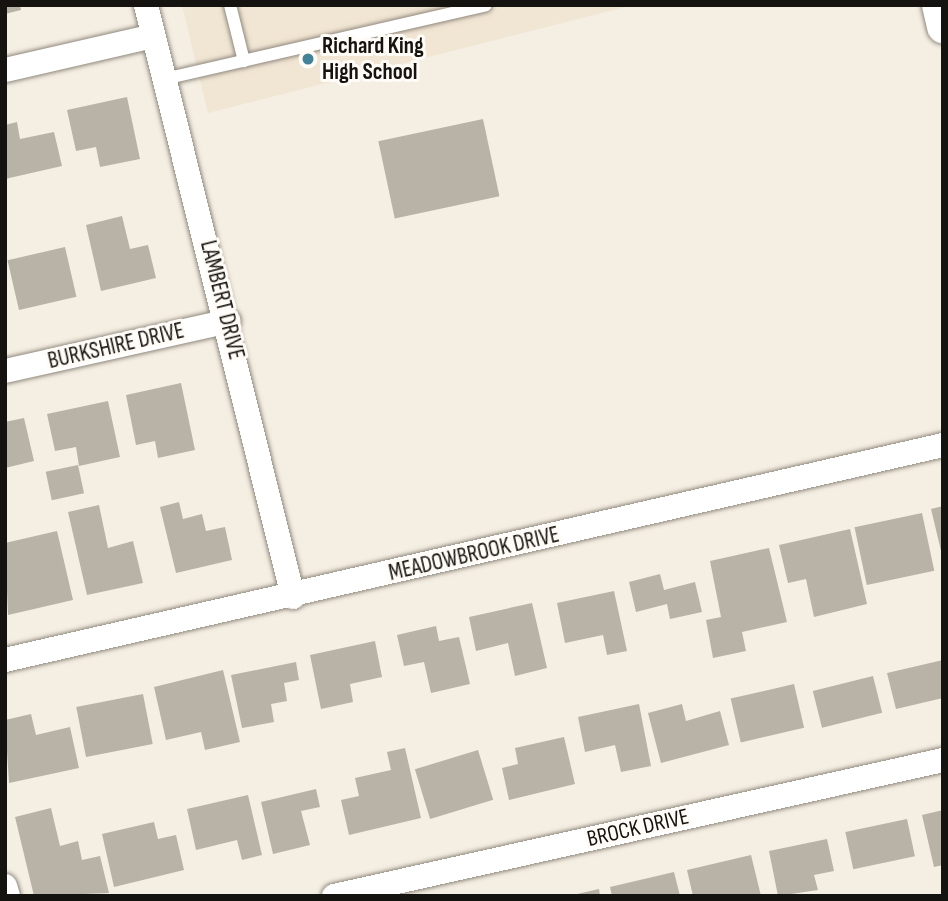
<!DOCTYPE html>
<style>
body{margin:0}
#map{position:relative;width:948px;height:901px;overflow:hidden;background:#f5eee3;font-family:"Sofia Sans Condensed",sans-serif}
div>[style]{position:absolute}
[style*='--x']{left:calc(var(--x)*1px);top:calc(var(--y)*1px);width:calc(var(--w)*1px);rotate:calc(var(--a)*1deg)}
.built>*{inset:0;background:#f1e5d3}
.building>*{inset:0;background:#b9b2a7;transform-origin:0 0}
.roads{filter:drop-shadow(0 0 2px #90897f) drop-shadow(0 0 2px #90897f)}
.service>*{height:12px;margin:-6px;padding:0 6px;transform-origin:6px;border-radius:6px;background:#fff}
.minor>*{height:24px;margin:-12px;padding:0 12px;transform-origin:12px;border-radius:12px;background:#fff}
.tertiary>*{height:32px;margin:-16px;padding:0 16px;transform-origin:16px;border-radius:16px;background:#fff}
.dots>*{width:19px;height:19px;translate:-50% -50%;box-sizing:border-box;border:4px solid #fffcf7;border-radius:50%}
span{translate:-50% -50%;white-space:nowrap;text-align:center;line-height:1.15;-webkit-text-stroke:6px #fffcf7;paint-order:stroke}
.poi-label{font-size:23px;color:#15130f;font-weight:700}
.left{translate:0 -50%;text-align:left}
.street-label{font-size:23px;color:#15130f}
.frame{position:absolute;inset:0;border:7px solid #15130f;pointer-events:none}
</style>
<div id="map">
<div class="built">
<div style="clip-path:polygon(182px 5px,633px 5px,208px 113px)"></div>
</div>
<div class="building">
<div style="clip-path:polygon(5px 5px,20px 5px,21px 10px,5px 14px)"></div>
<div style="clip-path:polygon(127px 97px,140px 159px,100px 167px,96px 147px,76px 151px,67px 110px)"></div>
<div style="left:483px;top:119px;width:79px;height:107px;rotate:78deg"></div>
<div style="clip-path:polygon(17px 122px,20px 139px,54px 132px,62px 166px,5px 179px,5px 125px)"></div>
<div style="clip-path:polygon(122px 216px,130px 249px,148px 245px,156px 278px,101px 291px,86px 225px)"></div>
<div style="left:65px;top:247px;width:51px;height:59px;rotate:77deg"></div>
<div style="clip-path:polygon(181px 383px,195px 450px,158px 458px,155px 441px,136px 445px,126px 395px)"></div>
<div style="clip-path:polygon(108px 401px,120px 457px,79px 466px,76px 447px,55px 451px,47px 414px)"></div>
<div style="clip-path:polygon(24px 418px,34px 461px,5px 468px,5px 422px)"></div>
<div style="left:78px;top:465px;width:29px;height:33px;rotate:78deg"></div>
<div style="clip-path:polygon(179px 502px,183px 519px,202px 514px,206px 531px,225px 527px,232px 560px,176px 573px,160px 507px)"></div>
<div style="clip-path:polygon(99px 505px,108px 548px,133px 541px,143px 583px,87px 595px,68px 512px)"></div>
<div style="clip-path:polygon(943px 506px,943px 555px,942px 555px,931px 509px)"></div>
<div style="left:922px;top:513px;width:59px;height:69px;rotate:78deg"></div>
<div style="clip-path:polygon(850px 529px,867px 604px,814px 617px,806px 579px,788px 583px,779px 545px)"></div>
<div style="clip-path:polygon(57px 531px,73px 600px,8px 615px,5px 543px)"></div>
<div style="clip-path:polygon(769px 548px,787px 622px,742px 632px,746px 651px,713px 658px,706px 620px,721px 617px,710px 561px)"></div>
<div style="clip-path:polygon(660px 574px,664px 590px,695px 582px,702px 612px,670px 619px,667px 604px,636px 612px,629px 582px)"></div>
<div style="clip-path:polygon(614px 591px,627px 651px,607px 655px,603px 635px,565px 643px,557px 603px)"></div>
<div style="clip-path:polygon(532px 603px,547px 668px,515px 676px,508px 643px,476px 651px,469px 617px)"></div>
<div style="clip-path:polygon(436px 626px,439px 641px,459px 637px,470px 684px,431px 693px,424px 662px,404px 666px,397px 635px)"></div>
<div style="clip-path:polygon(375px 641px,382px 677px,350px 684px,353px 702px,321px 709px,310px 655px)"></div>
<div style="clip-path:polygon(943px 660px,943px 698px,896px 709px,887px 673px)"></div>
<div style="clip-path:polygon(296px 662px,299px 680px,284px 683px,287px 701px,271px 704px,274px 722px,242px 728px,231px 675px)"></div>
<div style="clip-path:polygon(223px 670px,240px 742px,205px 750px,201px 732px,166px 740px,154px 687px)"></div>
<div style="left:873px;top:676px;width:38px;height:62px;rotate:76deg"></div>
<div style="left:794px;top:684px;width:45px;height:65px;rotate:77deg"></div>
<div style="left:143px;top:694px;width:51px;height:68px;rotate:79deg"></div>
<div style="clip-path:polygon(639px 704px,651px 766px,621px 772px,615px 745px,585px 752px,578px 717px)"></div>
<div style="clip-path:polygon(682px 704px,686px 721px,720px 711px,729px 745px,661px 763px,648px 713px)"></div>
<div style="clip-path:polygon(31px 714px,36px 735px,70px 727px,79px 768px,9px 783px,5px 720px)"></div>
<div style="clip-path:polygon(564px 737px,575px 784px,509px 800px,502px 768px,518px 764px,515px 748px)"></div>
<div style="clip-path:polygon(405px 748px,421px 818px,349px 835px,341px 800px,359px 796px,355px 778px,391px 770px,387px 752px)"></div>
<div style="left:478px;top:750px;width:52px;height:66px;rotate:73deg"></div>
<div style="clip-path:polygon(316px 789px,320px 807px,301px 811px,310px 845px,273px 854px,261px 802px)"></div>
<div style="clip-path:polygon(248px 795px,262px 855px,242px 860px,237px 840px,196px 850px,187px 809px)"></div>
<div style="clip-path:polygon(51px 808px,60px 846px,78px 841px,82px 860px,100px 856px,109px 893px,34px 896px,15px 817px)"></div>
<div style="clip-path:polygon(943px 810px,943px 865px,934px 867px,922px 815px)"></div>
<div style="left:907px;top:819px;width:38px;height:63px;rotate:78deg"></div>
<div style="clip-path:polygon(154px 822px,158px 839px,176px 835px,184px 870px,114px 887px,102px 834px)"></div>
<div style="clip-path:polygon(827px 839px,834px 871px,814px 875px,818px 890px,778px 896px,769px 851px)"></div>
<div style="clip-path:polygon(751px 855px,761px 896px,693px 896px,687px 870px)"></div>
<div style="clip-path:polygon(674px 872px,680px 896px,612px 896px,610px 887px)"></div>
<div style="clip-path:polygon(599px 889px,600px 896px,573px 896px,573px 895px)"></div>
</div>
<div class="roads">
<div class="service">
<div style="--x:230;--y:5;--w:58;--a:76"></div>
<div style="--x:164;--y:79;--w:330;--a:-12.9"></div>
</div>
<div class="minor">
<div style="--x:146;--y:5;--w:610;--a:76.05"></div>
<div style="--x:5;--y:70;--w:152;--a:-12.9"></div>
<div style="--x:5;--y:371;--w:229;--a:-12.6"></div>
<div style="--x:5;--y:660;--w:962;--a:-12.91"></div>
<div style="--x:5;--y:886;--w:10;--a:73"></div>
<div style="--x:334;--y:896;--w:624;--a:-12.59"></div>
</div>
<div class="tertiary">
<div style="--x:938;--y:5;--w:23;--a:77"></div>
</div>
</div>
<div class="dots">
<div style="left:308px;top:59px;background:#438297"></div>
</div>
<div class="poi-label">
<span class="left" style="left:322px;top:59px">Richard King<br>High School</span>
</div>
<div class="street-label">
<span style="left:222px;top:300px;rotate:76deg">LAMBERT DRIVE</span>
<span style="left:116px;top:346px;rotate:-13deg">BURKSHIRE DRIVE</span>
<span style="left:474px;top:554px;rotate:-13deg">MEADOWBROOK DRIVE</span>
<span style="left:638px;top:828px;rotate:-13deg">BROCK DRIVE</span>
</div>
<div class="frame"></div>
</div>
